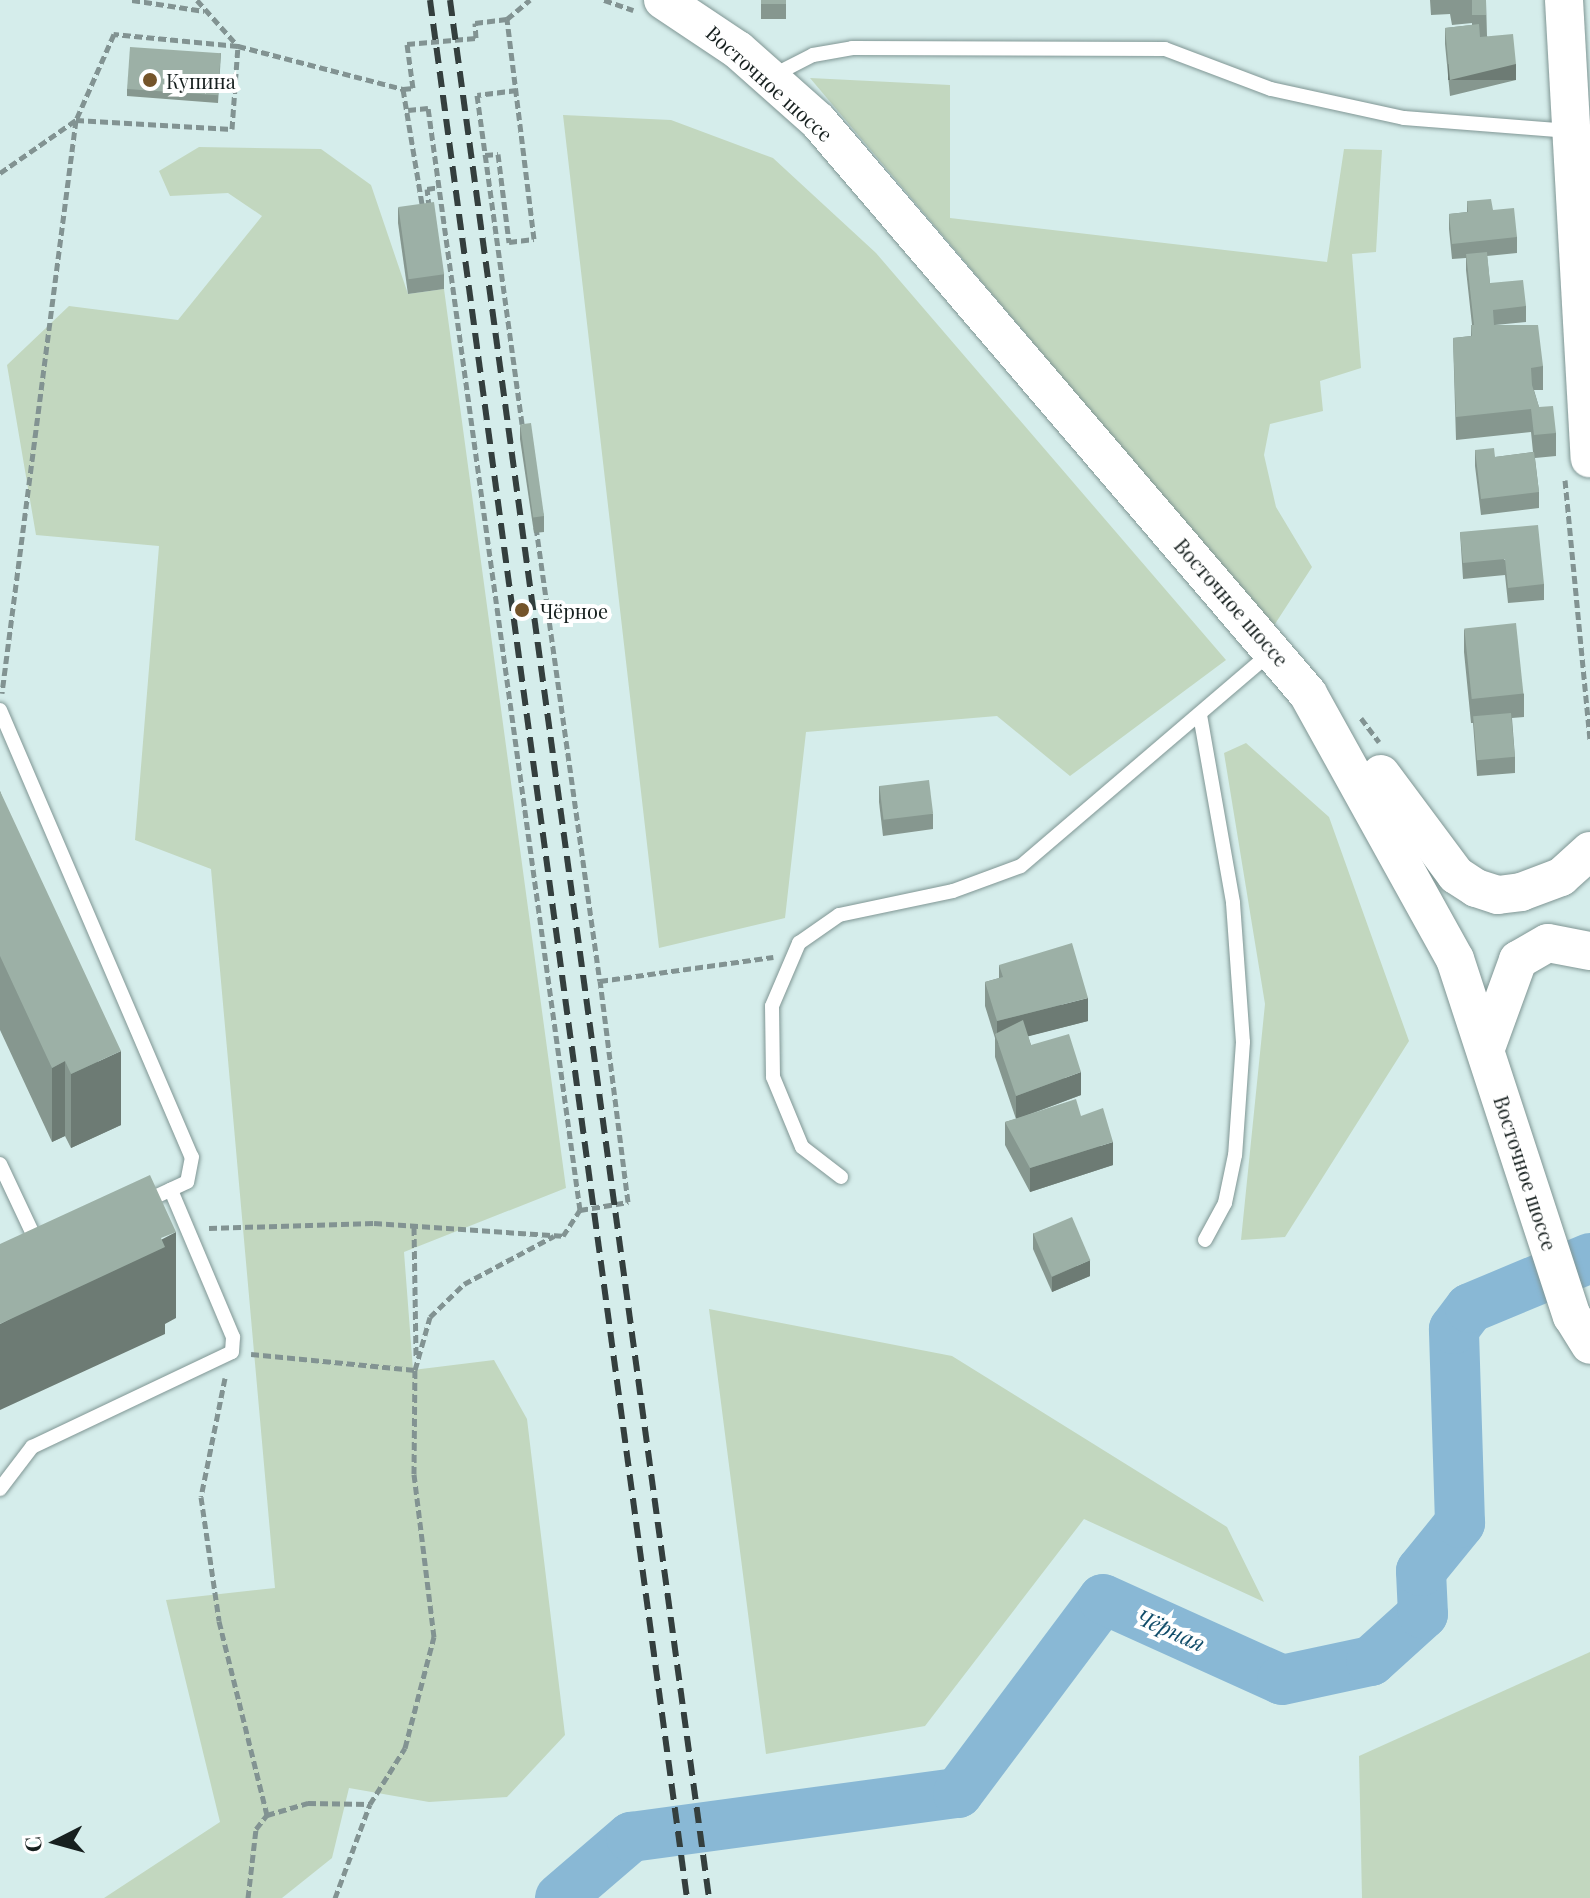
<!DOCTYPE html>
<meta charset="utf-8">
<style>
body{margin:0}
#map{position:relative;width:1590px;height:1898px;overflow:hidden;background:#d5edeb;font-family:"Playfair Display",serif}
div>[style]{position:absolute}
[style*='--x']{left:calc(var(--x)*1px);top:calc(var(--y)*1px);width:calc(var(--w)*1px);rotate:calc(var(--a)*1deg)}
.green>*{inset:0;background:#c2d7bf}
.river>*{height:50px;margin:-25px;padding:0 25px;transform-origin:25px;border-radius:25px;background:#89b8d5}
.path>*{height:5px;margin-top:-2.5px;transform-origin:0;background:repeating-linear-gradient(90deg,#829392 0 8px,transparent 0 12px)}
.roads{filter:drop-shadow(0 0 2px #809694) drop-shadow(0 0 2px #809694)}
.lane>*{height:14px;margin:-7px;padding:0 7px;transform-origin:7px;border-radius:7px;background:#fff}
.secondary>*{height:38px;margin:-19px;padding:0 19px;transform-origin:19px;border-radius:19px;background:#fff}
.rail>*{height:6px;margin-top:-3px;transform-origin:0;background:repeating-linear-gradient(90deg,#343f3e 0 16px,transparent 0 24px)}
.wall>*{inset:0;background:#86978f;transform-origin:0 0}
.shaded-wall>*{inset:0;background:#6d7b74;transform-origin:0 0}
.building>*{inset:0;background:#9cb0a6;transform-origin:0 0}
.dots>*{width:22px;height:22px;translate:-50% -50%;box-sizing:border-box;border:4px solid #fff;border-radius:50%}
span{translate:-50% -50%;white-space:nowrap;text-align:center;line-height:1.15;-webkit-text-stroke:8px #fff;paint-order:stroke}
.poi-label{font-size:20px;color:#17201f}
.left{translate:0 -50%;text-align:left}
.street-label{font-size:20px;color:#17201f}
.water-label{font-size:22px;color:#114d6a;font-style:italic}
.north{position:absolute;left:16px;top:1802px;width:80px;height:80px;-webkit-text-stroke:6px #fff;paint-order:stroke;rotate:264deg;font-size:22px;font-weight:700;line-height:32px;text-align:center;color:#17201f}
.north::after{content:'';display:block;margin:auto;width:28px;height:36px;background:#17201f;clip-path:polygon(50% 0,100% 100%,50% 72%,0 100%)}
</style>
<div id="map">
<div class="green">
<div style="clip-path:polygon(810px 78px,950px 85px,950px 218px,1327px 262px,1344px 149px,1382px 150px,1376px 252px,1352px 254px,1361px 368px,1320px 381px,1323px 411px,1270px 424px,1264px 455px,1276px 507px,1312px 567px,1273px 627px)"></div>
<div style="clip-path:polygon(563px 115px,671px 120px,773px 158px,876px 253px,1226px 660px,1070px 776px,997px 716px,806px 732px,785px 918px,659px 948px)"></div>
<div style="clip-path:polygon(199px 147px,321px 149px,371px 185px,408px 294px,444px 289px,566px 1188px,404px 1252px,413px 1370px,494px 1360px,527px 1419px,565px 1735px,507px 1797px,429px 1802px,349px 1788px,332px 1858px,282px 1898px,104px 1898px,220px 1822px,166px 1600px,275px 1588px,211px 869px,135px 840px,159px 546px,36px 535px,7px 365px,69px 306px,178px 320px,262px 216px,228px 193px,170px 196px,159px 171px)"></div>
<div style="clip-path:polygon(1246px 743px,1329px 817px,1409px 1041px,1285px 1237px,1241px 1240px,1265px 1004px,1224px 753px)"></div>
<div style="clip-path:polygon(709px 1309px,952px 1356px,1227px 1527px,1264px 1602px,1084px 1519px,925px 1726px,766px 1754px)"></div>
<div style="clip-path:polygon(1590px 1652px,1590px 1898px,1362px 1898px,1359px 1756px)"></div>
</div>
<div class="river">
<div style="--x:560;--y:1898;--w:94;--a:-40.7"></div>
<div style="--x:631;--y:1837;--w:330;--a:-7.7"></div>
<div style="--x:958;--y:1793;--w:242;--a:-53.2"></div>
<div style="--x:1103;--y:1599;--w:196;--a:24.3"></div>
<div style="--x:1282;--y:1680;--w:91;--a:-12.1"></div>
<div style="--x:1371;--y:1661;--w:70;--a:-42.1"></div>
<div style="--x:1423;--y:1614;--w:43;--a:-92.7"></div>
<div style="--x:1421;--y:1571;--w:62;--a:-50.9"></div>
<div style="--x:1460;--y:1523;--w:194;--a:-91.8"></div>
<div style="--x:1454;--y:1329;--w:26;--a:-53"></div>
<div style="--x:1470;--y:1308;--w:130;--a:-22.6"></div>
</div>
<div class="path">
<div style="--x:132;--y:0;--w:73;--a:8.7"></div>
<div style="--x:197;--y:0;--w:62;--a:48.3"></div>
<div style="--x:238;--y:46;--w:171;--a:14.6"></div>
<div style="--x:403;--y:89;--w:10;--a:-6"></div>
<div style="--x:413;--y:88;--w:44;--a:-97.8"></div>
<div style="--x:407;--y:44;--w:69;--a:-5"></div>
<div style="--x:476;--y:38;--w:15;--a:-94"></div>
<div style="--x:475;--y:23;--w:32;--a:-7"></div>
<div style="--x:507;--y:19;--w:30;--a:-40"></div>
<div style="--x:604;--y:0;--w:31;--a:19"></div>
<div style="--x:403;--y:89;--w:123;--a:80.6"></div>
<div style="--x:517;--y:90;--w:40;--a:172.9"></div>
<div style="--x:477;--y:95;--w:338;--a:82.2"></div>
<div style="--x:485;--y:155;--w:13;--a:-4"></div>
<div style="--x:498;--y:154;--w:89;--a:82.9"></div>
<div style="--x:509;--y:242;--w:25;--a:-7"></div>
<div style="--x:534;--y:239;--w:222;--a:-97"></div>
<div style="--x:0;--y:173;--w:93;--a:-34.9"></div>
<div style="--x:76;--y:120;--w:156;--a:3.3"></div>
<div style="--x:232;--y:129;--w:83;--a:-85.9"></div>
<div style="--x:238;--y:46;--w:125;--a:-174.5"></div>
<div style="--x:114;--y:34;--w:94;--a:113.8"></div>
<div style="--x:76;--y:120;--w:578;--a:97.36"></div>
<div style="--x:429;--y:207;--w:18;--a:-96"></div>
<div style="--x:427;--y:189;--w:12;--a:-9"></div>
<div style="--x:1565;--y:480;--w:262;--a:84.5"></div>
<div style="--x:536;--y:527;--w:458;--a:82"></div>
<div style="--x:1361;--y:718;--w:30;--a:53"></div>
<div style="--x:580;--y:1210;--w:49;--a:-9.5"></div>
<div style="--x:628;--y:1202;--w:223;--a:-97.2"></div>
<div style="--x:600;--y:981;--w:175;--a:-7.9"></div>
<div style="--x:414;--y:1227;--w:131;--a:89.1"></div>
<div style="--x:209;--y:1228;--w:165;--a:-1.7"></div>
<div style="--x:374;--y:1223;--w:189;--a:3.9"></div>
<div style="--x:563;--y:1236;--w:31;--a:-57"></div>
<div style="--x:580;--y:1210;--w:1112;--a:-97.85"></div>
<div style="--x:428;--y:108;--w:20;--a:174"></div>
<div style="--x:251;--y:1354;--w:165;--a:5.6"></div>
<div style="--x:415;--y:1370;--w:55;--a:-74.2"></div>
<div style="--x:430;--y:1317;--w:47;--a:-44.1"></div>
<div style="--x:464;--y:1284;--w:102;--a:-28.1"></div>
<div style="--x:225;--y:1378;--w:121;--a:101.4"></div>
<div style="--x:201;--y:1497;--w:125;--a:81.7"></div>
<div style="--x:219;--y:1621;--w:200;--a:76.1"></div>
<div style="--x:248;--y:1898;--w:69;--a:-83.4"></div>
<div style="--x:256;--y:1829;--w:18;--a:-52"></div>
<div style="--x:267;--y:1815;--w:43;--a:-16.3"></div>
<div style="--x:308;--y:1803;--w:62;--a:0.9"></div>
<div style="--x:335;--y:1898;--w:100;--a:-69.6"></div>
<div style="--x:370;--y:1804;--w:66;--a:-58"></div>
<div style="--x:405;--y:1748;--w:115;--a:-75.4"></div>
<div style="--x:434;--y:1637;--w:164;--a:-97"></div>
<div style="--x:414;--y:1474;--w:106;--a:-89.5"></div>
</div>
<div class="roads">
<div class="lane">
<div style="--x:770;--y:77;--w:48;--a:-27.1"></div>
<div style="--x:813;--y:55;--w:40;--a:-10"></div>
<div style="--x:852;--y:48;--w:313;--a:0.2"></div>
<div style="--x:1165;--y:49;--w:113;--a:20.7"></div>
<div style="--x:1271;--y:89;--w:136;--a:12.3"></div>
<div style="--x:1404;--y:118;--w:166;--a:4.5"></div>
<div style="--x:0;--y:710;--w:486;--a:66.8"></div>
<div style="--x:192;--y:1157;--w:25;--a:101"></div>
<div style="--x:187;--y:1182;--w:50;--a:155"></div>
<div style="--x:1200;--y:715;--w:191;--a:80"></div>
<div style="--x:1233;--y:903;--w:139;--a:85.9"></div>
<div style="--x:1243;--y:1042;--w:113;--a:94"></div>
<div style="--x:1235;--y:1155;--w:49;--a:101.8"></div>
<div style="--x:1225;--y:1203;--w:42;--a:118.4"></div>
<div style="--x:0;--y:1164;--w:92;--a:64.8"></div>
<div style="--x:841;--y:1177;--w:49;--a:-142.4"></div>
<div style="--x:802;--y:1147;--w:76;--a:-112.5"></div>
<div style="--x:773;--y:1077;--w:71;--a:-90.8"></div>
<div style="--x:772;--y:1006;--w:69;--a:-66.8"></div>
<div style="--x:799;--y:943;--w:49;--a:-35"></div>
<div style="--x:839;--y:915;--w:116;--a:-11.9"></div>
<div style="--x:953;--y:891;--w:72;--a:-20.2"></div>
<div style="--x:1021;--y:866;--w:328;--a:-40.5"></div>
<div style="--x:0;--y:1489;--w:53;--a:-52.7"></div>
<div style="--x:32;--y:1447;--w:221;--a:-25.4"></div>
<div style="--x:232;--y:1352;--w:15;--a:-86"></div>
<div style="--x:233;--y:1337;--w:160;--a:-112.9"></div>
</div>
<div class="secondary">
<div style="--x:663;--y:0;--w:90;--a:33.7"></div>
<div style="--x:738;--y:50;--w:107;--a:41.6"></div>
<div style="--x:818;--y:121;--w:754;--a:49.46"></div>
<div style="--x:1308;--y:694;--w:303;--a:61"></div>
<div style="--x:1455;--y:959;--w:376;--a:71.9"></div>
<div style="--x:1572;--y:1316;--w:34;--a:58"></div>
<div style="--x:1564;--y:0;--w:459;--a:86.8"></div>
<div style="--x:1381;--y:774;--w:126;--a:53.4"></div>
<div style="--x:1456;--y:875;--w:24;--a:33"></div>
<div style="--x:1476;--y:888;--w:23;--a:18"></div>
<div style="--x:1498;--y:895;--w:23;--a:-7"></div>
<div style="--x:1521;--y:892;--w:43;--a:-20.6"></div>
<div style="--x:1561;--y:877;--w:39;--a:-42"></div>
<div style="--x:1486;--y:1048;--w:94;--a:-70"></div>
<div style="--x:1518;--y:960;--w:34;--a:-30"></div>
<div style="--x:1548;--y:943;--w:43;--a:10.8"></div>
</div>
</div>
<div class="rail">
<div style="--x:430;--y:0;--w:1915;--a:82.29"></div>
<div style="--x:450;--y:0;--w:1916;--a:82.23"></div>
</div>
<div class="wall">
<div style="left:761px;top:0;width:25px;height:19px"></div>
<div style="clip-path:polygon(1430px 0,1486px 0,1487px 36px,1516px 80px,1450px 96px,1445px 44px,1445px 28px,1472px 25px,1472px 23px,1452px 25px,1450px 14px,1431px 15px)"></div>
<div style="clip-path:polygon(221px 53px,218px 103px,127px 96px,127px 89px)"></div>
<div style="clip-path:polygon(1467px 201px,1493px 210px,1517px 237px,1517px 253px,1487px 256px,1490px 283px,1526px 306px,1526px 322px,1495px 325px,1543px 366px,1543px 390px,1534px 390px,1539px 407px,1556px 433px,1556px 456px,1535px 458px,1539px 492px,1539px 508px,1481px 515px,1475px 466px,1475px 450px,1495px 457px,1533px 452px,1531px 432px,1456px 440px,1453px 338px,1471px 336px,1471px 325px,1472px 325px,1466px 270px,1466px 258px,1452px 259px,1449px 229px,1449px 214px,1467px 212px)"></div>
<div style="clip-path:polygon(398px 207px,444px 274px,444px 289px,408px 294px,398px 223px)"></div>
<div style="clip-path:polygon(520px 424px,544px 516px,544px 532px,534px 533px,520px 439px)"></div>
<div style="clip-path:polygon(1460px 532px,1544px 584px,1544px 600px,1508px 603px,1505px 575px,1463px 579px)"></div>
<div style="clip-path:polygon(1464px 629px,1524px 694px,1524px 717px,1512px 718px,1515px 757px,1515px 773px,1477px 776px,1473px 723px,1471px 723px,1464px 652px)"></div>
<div style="clip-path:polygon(879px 786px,933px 814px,933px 829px,883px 836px,879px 802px)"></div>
<div style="clip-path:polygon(0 791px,121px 1125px,71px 1148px,65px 1136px,52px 1142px,0 1030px)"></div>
<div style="clip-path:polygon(999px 965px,1088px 1021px,1028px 1036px,1031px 1045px,1081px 1095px,1023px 1117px,1081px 1116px,1113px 1165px,1030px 1192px,1005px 1145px,1005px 1122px,1016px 1119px,995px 1057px,995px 1038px,985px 1006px,985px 982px,999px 978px)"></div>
<div style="clip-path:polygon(1033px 1233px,1090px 1276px,1052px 1292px,1033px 1249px)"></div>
</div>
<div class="shaded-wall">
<div style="left:1516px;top:64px;width:16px;height:68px;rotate:90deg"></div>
<div style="clip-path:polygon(1088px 998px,1088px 1021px,998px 1044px,997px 1039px,997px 1021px)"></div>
<div style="clip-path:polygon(121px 1051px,121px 1125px,71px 1148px,71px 1074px)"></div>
<div style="clip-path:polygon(65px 1061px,65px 1136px,52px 1142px,52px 1068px)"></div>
<div style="clip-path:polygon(1081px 1072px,1081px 1095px,1016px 1119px,1016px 1096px)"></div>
<div style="clip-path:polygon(1113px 1142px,1113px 1165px,1030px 1192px,1030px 1168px)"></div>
<div style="clip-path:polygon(176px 1232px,176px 1318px,165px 1324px,165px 1334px,0 1410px,0 1324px)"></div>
<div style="clip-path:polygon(1090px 1260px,1090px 1276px,1052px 1292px,1052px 1277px)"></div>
</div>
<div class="building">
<div style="left:761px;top:0;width:25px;height:4px"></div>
<div style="left:1472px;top:0;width:14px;height:15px"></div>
<div style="clip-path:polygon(1479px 24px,1480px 37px,1513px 34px,1516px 64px,1450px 80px,1445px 28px)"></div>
<div style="left:130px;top:47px;width:91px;height:42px;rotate:4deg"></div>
<div style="clip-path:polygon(1491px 199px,1493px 210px,1514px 208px,1517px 237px,1452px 244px,1449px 214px,1468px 212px,1467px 201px)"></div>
<div style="left:434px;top:202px;width:73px;height:36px;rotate:82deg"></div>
<div style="clip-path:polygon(1487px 252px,1490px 283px,1523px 280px,1526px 306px,1493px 310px,1494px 325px,1474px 325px,1466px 254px)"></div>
<div style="clip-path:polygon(1471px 325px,1538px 325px,1543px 366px,1531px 368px,1532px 385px,1539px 407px,1553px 406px,1556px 433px,1534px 435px,1531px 409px,1456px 417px,1453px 338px,1472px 336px)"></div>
<div style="left:531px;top:423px;width:94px;height:11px;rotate:82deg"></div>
<div style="clip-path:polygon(1494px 448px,1495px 457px,1534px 452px,1539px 492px,1481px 499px,1475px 450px)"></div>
<div style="clip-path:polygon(1538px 525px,1544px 584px,1508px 588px,1505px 559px,1463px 563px,1460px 532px)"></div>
<div style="left:1516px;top:623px;width:71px;height:52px;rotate:84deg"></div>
<div style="left:1511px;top:713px;width:44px;height:38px;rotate:85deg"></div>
<div style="left:929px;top:780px;width:34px;height:50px;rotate:83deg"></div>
<div style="clip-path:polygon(0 791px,121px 1051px,71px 1074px,65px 1061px,52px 1068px,0 956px)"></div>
<div style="clip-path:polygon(1072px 943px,1088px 998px,997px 1021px,985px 982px,1003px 977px,999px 965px)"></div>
<div style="clip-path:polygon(1023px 1020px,1031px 1045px,1069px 1034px,1081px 1072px,1016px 1096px,995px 1034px)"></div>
<div style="clip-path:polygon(1076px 1099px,1081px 1116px,1103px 1108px,1113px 1142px,1030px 1168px,1005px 1122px)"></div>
<div style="clip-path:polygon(150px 1175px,176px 1232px,161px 1238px,165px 1247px,0 1324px,0 1244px)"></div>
<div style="left:1072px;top:1217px;width:47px;height:42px;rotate:67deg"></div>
</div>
<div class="dots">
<div style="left:150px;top:80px;background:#74542a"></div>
<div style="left:522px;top:610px;background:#74542a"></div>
</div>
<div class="poi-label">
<span class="left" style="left:166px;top:80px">Купина</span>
<span class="left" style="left:540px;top:610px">Чёрное</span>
</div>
<div class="street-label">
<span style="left:770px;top:83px;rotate:42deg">Восточное шоссе</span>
<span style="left:1232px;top:602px;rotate:49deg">Восточное шоссе</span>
<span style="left:1526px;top:1173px;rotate:72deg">Восточное шоссе</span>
</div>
<div class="water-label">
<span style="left:1171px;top:1630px;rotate:24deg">Чёрная</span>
</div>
<div class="north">С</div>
</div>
